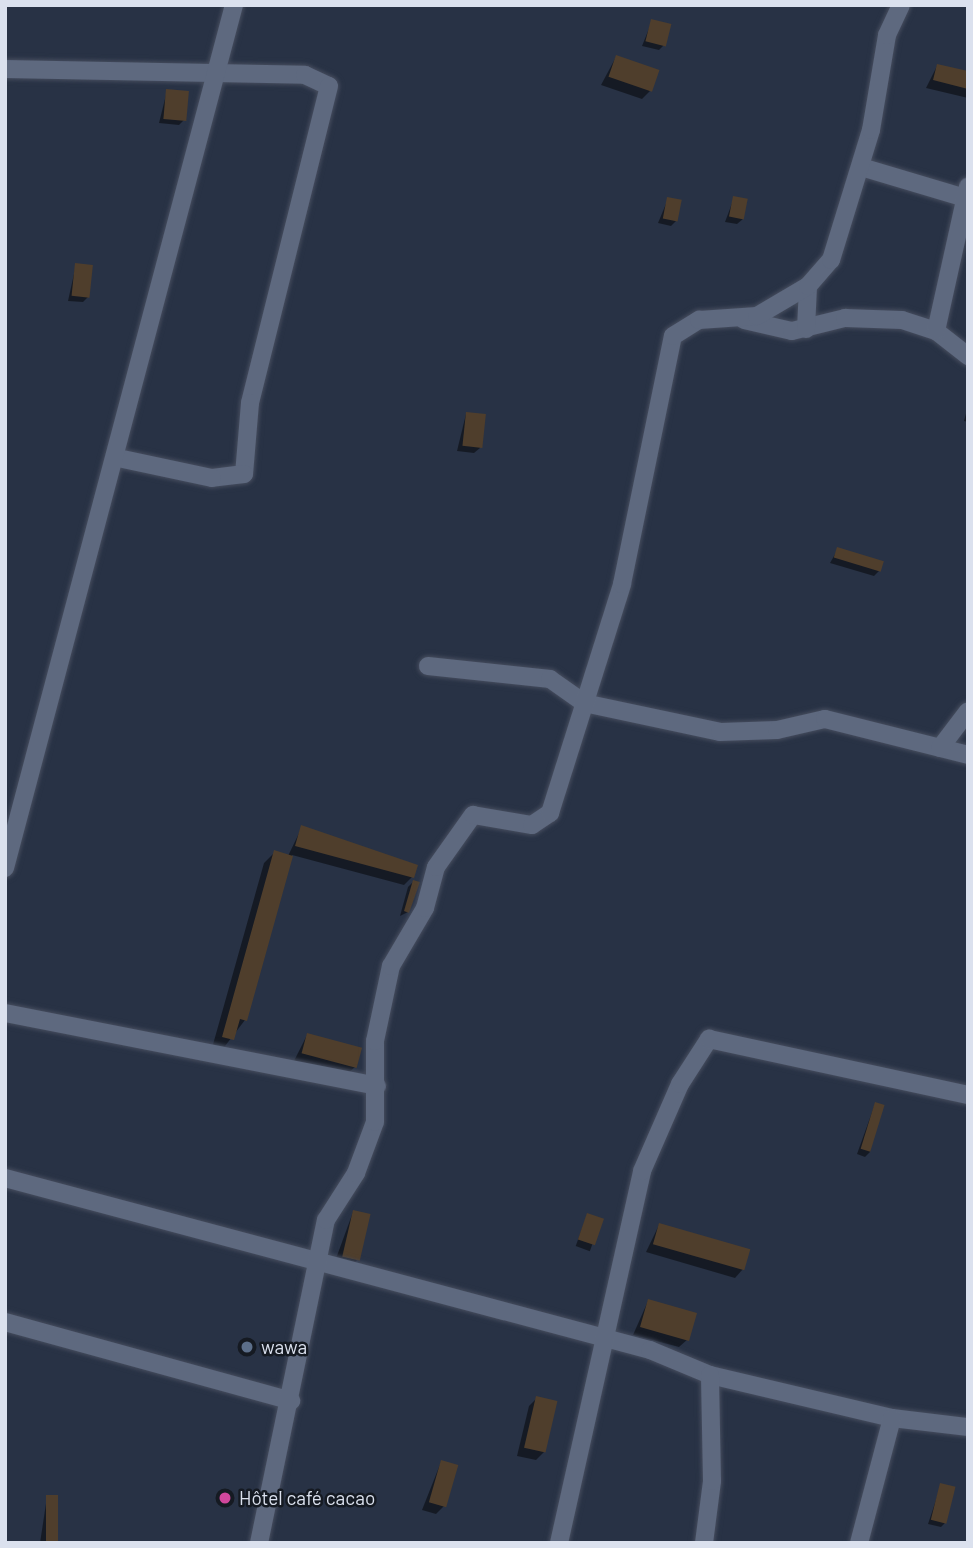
<!DOCTYPE html>
<meta charset="utf-8">
<style>
body{margin:0}
#map{position:relative;width:973px;height:1548px;overflow:hidden;background:#283245;font-family:Barlow,sans-serif}
div>[style]{position:absolute}
[style*='--x']{left:calc(var(--x)*1px);top:calc(var(--y)*1px);width:calc(var(--w)*1px);rotate:calc(var(--a)*1deg)}
.shadow>*{inset:0;background:#0007;transform-origin:0 0}
.building>*{inset:0;background:#4f3e2c;transform-origin:0 0}
.roads{filter:drop-shadow(0 0 2px #464d5e) drop-shadow(0 0 2px #464d5e)}
.minor>*{height:18px;margin:-9px;padding:0 9px;transform-origin:9px;border-radius:9px;background:#5e697f}
.dots>*{width:19px;height:19px;translate:-50% -50%;box-sizing:border-box;border:4px solid #151a22;border-radius:50%}
span{translate:-50% -50%;white-space:nowrap;text-align:center;line-height:1.15;-webkit-text-stroke:5px #151a22;paint-order:stroke}
.poi-label{font-size:19px;color:#dbe1ee}
.left{translate:0 -50%;text-align:left}
.frame{position:absolute;inset:0;border:7px solid #dbe1ee;pointer-events:none}
</style>
<div id="map">
<div class="shadow">
<div style="clip-path:polygon(652px 21px,664px 45px,659px 50px,642px 46px)"></div>
<div style="clip-path:polygon(616px 57px,650px 91px,642px 99px,601px 85px)"></div>
<div style="clip-path:polygon(937px 66px,968px 73px,968px 98px,926px 88px)"></div>
<div style="clip-path:polygon(167px 91px,184px 120px,179px 125px,159px 123px)"></div>
<div style="clip-path:polygon(734px 198px,743px 219px,737px 224px,725px 222px)"></div>
<div style="clip-path:polygon(668px 199px,676px 221px,671px 226px,658px 223px)"></div>
<div style="clip-path:polygon(76px 265px,88px 297px,83px 302px,68px 301px)"></div>
<div style="clip-path:polygon(968px 406px,968px 422px,964px 421px)"></div>
<div style="clip-path:polygon(466px 414px,480px 448px,474px 453px,457px 451px)"></div>
<div style="clip-path:polygon(838px 549px,879px 571px,874px 576px,830px 563px)"></div>
<div style="clip-path:polygon(302px 827px,412px 877px,404px 885px,292px 855px,245px 1020px,222px 1050px,212px 1048px,264px 863px,275px 852px,288px 856px)"></div>
<div style="clip-path:polygon(413px 882px,408px 912px,400px 916px,408px 887px)"></div>
<div style="clip-path:polygon(307px 1035px,355px 1067px,346px 1075px,294px 1061px)"></div>
<div style="clip-path:polygon(875px 1104px,870px 1152px,865px 1157px,857px 1154px)"></div>
<div style="clip-path:polygon(353px 1212px,357px 1260px,349px 1268px,334px 1264px)"></div>
<div style="left:587px;top:1215px;width:15px;height:33px;rotate:20deg"></div>
<div style="clip-path:polygon(659px 1225px,743px 1269px,735px 1278px,646px 1252px)"></div>
<div style="clip-path:polygon(648px 1301px,688px 1339px,679px 1347px,633px 1335px)"></div>
<div style="clip-path:polygon(537px 1398px,544px 1452px,536px 1460px,517px 1456px,529px 1406px)"></div>
<div style="clip-path:polygon(441px 1462px,444px 1506px,436px 1514px,422px 1510px)"></div>
<div style="clip-path:polygon(941px 1485px,946px 1522px,941px 1527px,928px 1524px)"></div>
<div style="clip-path:polygon(47px 1497px,54px 1543px,40px 1543px)"></div>
</div>
<div class="building">
<div style="left:651px;top:19px;width:21px;height:23px;rotate:14deg"></div>
<div style="left:616px;top:55px;width:46px;height:23px;rotate:19deg"></div>
<div style="clip-path:polygon(937px 64px,968px 71px,968px 89px,933px 80px)"></div>
<div style="left:166px;top:89px;width:23px;height:30px;rotate:5deg"></div>
<div style="left:733px;top:196px;width:15px;height:21px;rotate:11deg"></div>
<div style="left:667px;top:197px;width:15px;height:22px;rotate:11deg"></div>
<div style="left:75px;top:263px;width:18px;height:33px;rotate:6deg"></div>
<div style="left:466px;top:412px;width:20px;height:34px;rotate:6deg"></div>
<div style="left:837px;top:547px;width:49px;height:11px;rotate:17deg"></div>
<div style="clip-path:polygon(301px 825px,418px 865px,414px 878px,295px 846px)"></div>
<div style="clip-path:polygon(274px 850px,293px 856px,247px 1021px,240px 1019px,234px 1040px,222px 1037px)"></div>
<div style="clip-path:polygon(413px 880px,420px 882px,409px 913px,404px 911px)"></div>
<div style="left:307px;top:1033px;width:57px;height:21px;rotate:15deg"></div>
<div style="left:875px;top:1102px;width:10px;height:49px;rotate:17deg"></div>
<div style="left:353px;top:1210px;width:18px;height:48px;rotate:13deg"></div>
<div style="left:587px;top:1213px;width:18px;height:28px;rotate:19deg"></div>
<div style="left:659px;top:1223px;width:95px;height:22px;rotate:16deg"></div>
<div style="left:648px;top:1299px;width:51px;height:29px;rotate:16deg"></div>
<div style="left:536px;top:1396px;width:22px;height:53px;rotate:13deg"></div>
<div style="left:441px;top:1460px;width:18px;height:44px;rotate:16deg"></div>
<div style="left:940px;top:1483px;width:16px;height:38px;rotate:14deg"></div>
<div style="left:46px;top:1495px;width:12px;height:48px"></div>
</div>
<div class="roads">
<div class="minor">
<div style="--x:5;--y:69;--w:300;--a:1.1"></div>
<div style="--x:305;--y:75;--w:26;--a:25"></div>
<div style="--x:329;--y:86;--w:327;--a:104"></div>
<div style="--x:250;--y:403;--w:71;--a:94.8"></div>
<div style="--x:244;--y:474;--w:32;--a:173"></div>
<div style="--x:212;--y:478;--w:96;--a:-168"></div>
<div style="--x:861;--y:167;--w:109;--a:16.6"></div>
<div style="--x:744;--y:320;--w:49;--a:12.9"></div>
<div style="--x:792;--y:331;--w:55;--a:-13.8"></div>
<div style="--x:845;--y:318;--w:57;--a:2"></div>
<div style="--x:902;--y:320;--w:36;--a:18"></div>
<div style="--x:936;--y:331;--w:41;--a:38"></div>
<div style="--x:806;--y:329;--w:43;--a:-87.3"></div>
<div style="--x:936;--y:331;--w:148;--a:-77.5"></div>
<div style="--x:428;--y:666;--w:123;--a:6.1"></div>
<div style="--x:550;--y:679;--w:42;--a:35.2"></div>
<div style="--x:584;--y:703;--w:139;--a:12"></div>
<div style="--x:720;--y:732;--w:57;--a:-2"></div>
<div style="--x:777;--y:730;--w:49;--a:-12.9"></div>
<div style="--x:825;--y:719;--w:147;--a:14.1"></div>
<div style="--x:940;--y:748;--w:46;--a:-52.9"></div>
<div style="--x:5;--y:868;--w:893;--a:-75.14"></div>
<div style="--x:5;--y:1013;--w:379;--a:11.1"></div>
<div style="--x:5;--y:1178;--w:668;--a:14.93"></div>
<div style="--x:650;--y:1350;--w:65;--a:22.6"></div>
<div style="--x:710;--y:1375;--w:187;--a:13.3"></div>
<div style="--x:892;--y:1418;--w:77;--a:6.8"></div>
<div style="--x:5;--y:1322;--w:297;--a:15.4"></div>
<div style="--x:259;--y:1543;--w:330;--a:-78.3"></div>
<div style="--x:326;--y:1220;--w:56;--a:-57.4"></div>
<div style="--x:356;--y:1173;--w:54;--a:-69.6"></div>
<div style="--x:375;--y:1122;--w:81;--a:-90"></div>
<div style="--x:375;--y:1041;--w:77;--a:-78"></div>
<div style="--x:391;--y:966;--w:67;--a:-59.6"></div>
<div style="--x:425;--y:908;--w:42;--a:-75"></div>
<div style="--x:436;--y:867;--w:64;--a:-54.6"></div>
<div style="--x:473;--y:815;--w:60;--a:9.6"></div>
<div style="--x:532;--y:825;--w:22;--a:-34"></div>
<div style="--x:550;--y:813;--w:240;--a:-72.5"></div>
<div style="--x:622;--y:584;--w:253;--a:-78.4"></div>
<div style="--x:673;--y:336;--w:31;--a:-32"></div>
<div style="--x:699;--y:320;--w:58;--a:-3.9"></div>
<div style="--x:757;--y:316;--w:59;--a:-30.5"></div>
<div style="--x:808;--y:286;--w:35;--a:-49"></div>
<div style="--x:831;--y:260;--w:136;--a:-72.9"></div>
<div style="--x:871;--y:130;--w:96;--a:-80.4"></div>
<div style="--x:887;--y:35;--w:33;--a:-65"></div>
<div style="--x:559;--y:1543;--w:381;--a:-77.4"></div>
<div style="--x:642;--y:1171;--w:95;--a:-66.4"></div>
<div style="--x:680;--y:1084;--w:54;--a:-57.2"></div>
<div style="--x:709;--y:1039;--w:265;--a:12.2"></div>
<div style="--x:704;--y:1543;--w:63;--a:-82.6"></div>
<div style="--x:712;--y:1481;--w:106;--a:-91.1"></div>
<div style="--x:859;--y:1543;--w:129;--a:-75.2"></div>
</div>
</div>
<div class="dots">
<div style="left:247px;top:1347px;background:#5c6f8a"></div>
<div style="left:225px;top:1498px;background:#d1479c"></div>
</div>
<div class="poi-label">
<span class="left" style="left:261px;top:1347px">wawa</span>
<span class="left" style="left:239px;top:1498px">Hôtel café cacao</span>
</div>
<div class="frame"></div>
</div>
